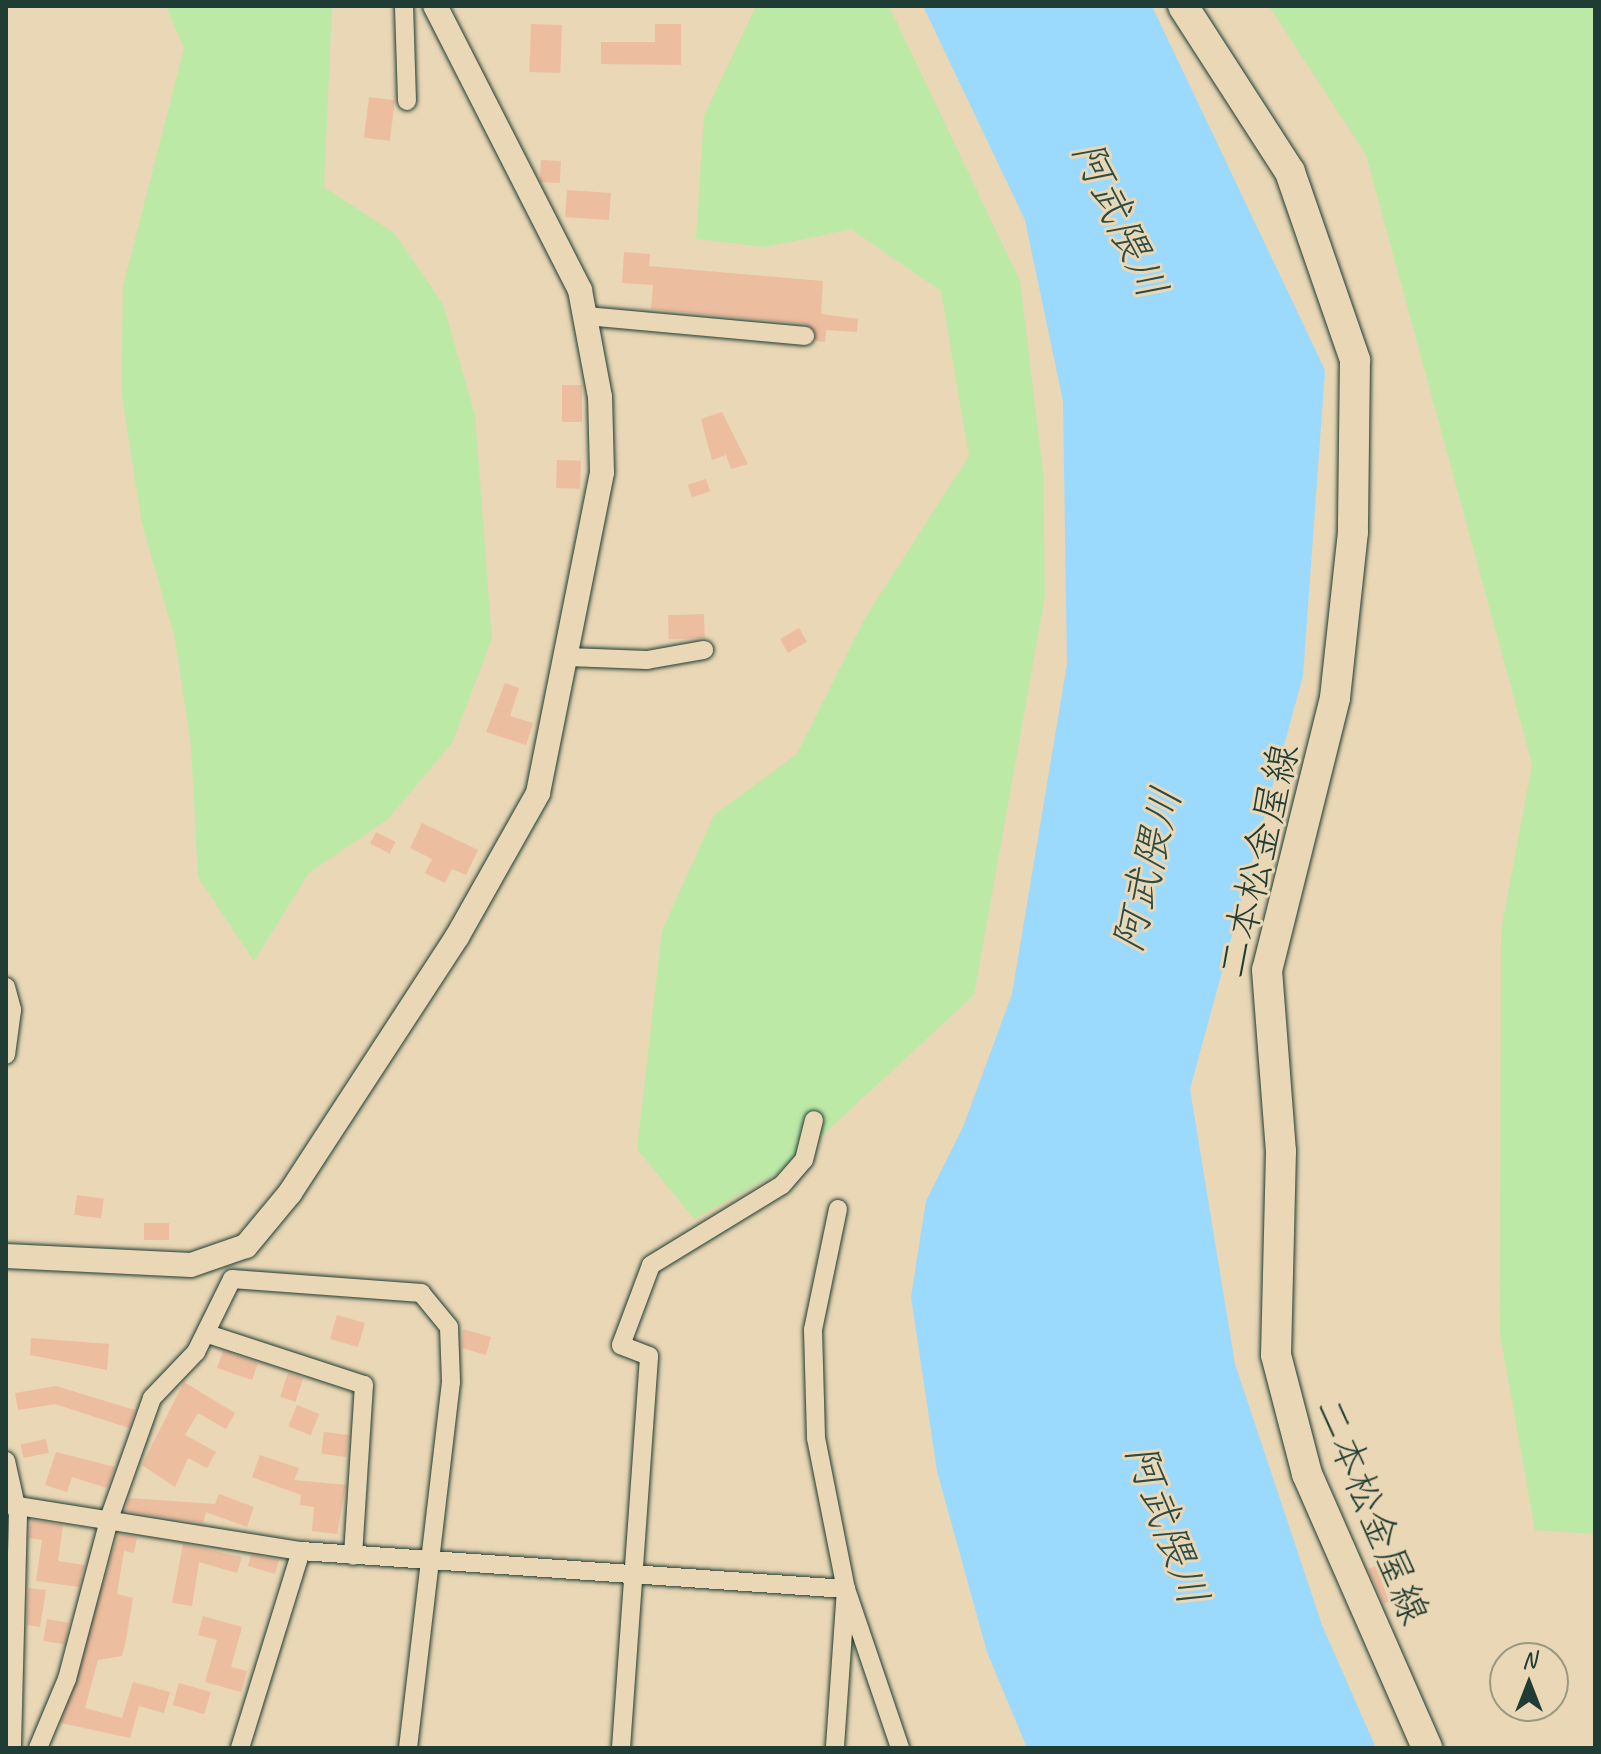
<!DOCTYPE html>
<meta charset="utf-8">
<style>
body{margin:0}
#map{position:relative;width:1601px;height:1754px;overflow:hidden;background:#e9d7b5;font-family:Caveat,"Klee One",sans-serif}
div>[style]{position:absolute}
[style*='--x']{left:calc(var(--x)*1px);top:calc(var(--y)*1px);width:calc(var(--w)*1px);rotate:calc(var(--a)*1deg)}
.green>*{inset:0;background:#bde9a7}
.water>*{inset:0;background:#9bdafc}
.building>*{inset:0;background:#edbd9f;transform-origin:0 0}
.roads{filter:drop-shadow(0 0 2px #1f3d34) drop-shadow(0 0 2px #1f3d34)}
.minor>*{height:18px;margin:-9px;padding:0 9px;transform-origin:9px;border-radius:9px;background:#e9d7b5}
.tertiary>*{height:24px;margin:-12px;padding:0 12px;transform-origin:12px;border-radius:12px;background:#e9d7b5}
.primary>*{height:30px;margin:-15px;padding:0 15px;transform-origin:15px;border-radius:15px;background:#e9d7b5}
span{translate:-50% -50%;white-space:nowrap;text-align:center;line-height:1.15;-webkit-text-stroke:6px #e9d7b5;paint-order:stroke}
.street-label{font-size:40px;color:#1f3d34}
.water-label{font-size:42px;color:#2b4d48;font-style:italic}
.frame{position:absolute;inset:0;border:8px solid #1f3d34;pointer-events:none}
.north{position:absolute;left:1489px;top:1642px;width:80px;height:80px;box-sizing:border-box;background:#e9d7b5;border:2px solid #989981;border-radius:50%;rotate:0deg;font-size:22px;font-weight:700;line-height:32px;text-align:center;color:#1f3d34}
.north::after{content:'';display:block;margin:auto;width:28px;height:36px;background:#1f3d34;clip-path:polygon(50% 0,100% 100%,50% 72%,0 100%)}
</style>
<div id="map">
<div class="green">
<div style="clip-path:polygon(166px 6px,332px 6px,324px 187px,394px 233px,443px 304px,475px 415px,492px 639px,452px 743px,388px 819px,309px 873px,254px 961px,198px 877px,191px 745px,174px 635px,142px 524px,121px 389px,123px 286px,184px 48px)"></div>
<div style="clip-path:polygon(756px 6px,889px 6px,1020px 281px,1043px 472px,1045px 596px,974px 995px,787px 1168px,694px 1219px,637px 1149px,662px 931px,714px 815px,797px 754px,865px 618px,969px 456px,941px 291px,851px 229px,766px 247px,696px 239px,704px 116px)"></div>
<div style="clip-path:polygon(1269px 6px,1595px 6px,1595px 1534px,1535px 1530px,1500px 1334px,1501px 931px,1532px 764px,1366px 155px)"></div>
</div>
<div class="water">
<div style="clip-path:polygon(923px 6px,1152px 6px,1325px 370px,1303px 676px,1190px 1089px,1235px 1364px,1322px 1625px,1376px 1748px,1027px 1748px,987px 1652px,937px 1471px,911px 1297px,926px 1201px,963px 1127px,1012px 994px,1067px 664px,1063px 401px,1025px 220px)"></div>
</div>
<div class="building">
<div style="left:531px;top:24px;width:31px;height:48px;rotate:2deg"></div>
<div style="clip-path:polygon(655px 24px,681px 24px,681px 65px,601px 64px,601px 42px,655px 42px)"></div>
<div style="left:369px;top:97px;width:26px;height:41px;rotate:7deg"></div>
<div style="left:541px;top:160px;width:20px;height:22px;rotate:3deg"></div>
<div style="left:567px;top:190px;width:44px;height:27px;rotate:4deg"></div>
<div style="clip-path:polygon(624px 252px,650px 254px,649px 266px,823px 281px,821px 314px,858px 319px,857px 332px,826px 330px,825px 342px,816px 341px,806px 324px,651px 309px,653px 285px,622px 283px)"></div>
<div style="left:562px;top:385px;width:20px;height:37px"></div>
<div style="clip-path:polygon(722px 412px,748px 464px,731px 469px,726px 455px,712px 460px,701px 419px)"></div>
<div style="left:557px;top:460px;width:24px;height:28px;rotate:2deg"></div>
<div style="left:706px;top:479px;width:13px;height:19px;rotate:72deg"></div>
<div style="left:704px;top:614px;width:24px;height:36px;rotate:88deg"></div>
<div style="left:799px;top:628px;width:16px;height:22px;rotate:60deg"></div>
<div style="clip-path:polygon(505px 683px,519px 688px,510px 716px,533px 723px,526px 745px,486px 732px)"></div>
<div style="clip-path:polygon(422px 823px,478px 850px,466px 875px,452px 869px,445px 883px,425px 873px,432px 859px,410px 848px)"></div>
<div style="left:376px;top:832px;width:22px;height:13px;rotate:27deg"></div>
<div style="left:77px;top:1195px;width:27px;height:20px;rotate:8deg"></div>
<div style="left:144px;top:1223px;width:25px;height:17px"></div>
<div style="left:337px;top:1315px;width:29px;height:25px;rotate:16deg"></div>
<div style="clip-path:polygon(463px 1329px,491px 1337px,486px 1355px,462px 1348px)"></div>
<div style="clip-path:polygon(31px 1338px,109px 1344px,107px 1370px,30px 1355px)"></div>
<div style="left:223px;top:1351px;width:37px;height:18px;rotate:19deg"></div>
<div style="left:288px;top:1373px;width:16px;height:25px;rotate:18deg"></div>
<div style="clip-path:polygon(184px 1382px,235px 1413px,226px 1429px,198px 1413px,185px 1435px,216px 1452px,207px 1468px,188px 1458px,175px 1487px,142px 1465px)"></div>
<div style="clip-path:polygon(56px 1386px,135px 1410px,129px 1428px,55px 1404px,18px 1410px,15px 1393px)"></div>
<div style="left:297px;top:1405px;width:24px;height:23px;rotate:22deg"></div>
<div style="left:324px;top:1432px;width:25px;height:22px;rotate:7deg"></div>
<div style="left:46px;top:1439px;width:14px;height:26px;rotate:78deg"></div>
<div style="clip-path:polygon(56px 1452px,115px 1467px,107px 1488px,72px 1477px,67px 1492px,45px 1485px)"></div>
<div style="clip-path:polygon(260px 1455px,299px 1468px,294px 1480px,346px 1485px,337px 1534px,312px 1531px,314px 1507px,300px 1505px,301px 1495px,252px 1477px)"></div>
<div style="clip-path:polygon(219px 1494px,254px 1507px,247px 1527px,206px 1512px,203px 1523px,125px 1511px,129px 1498px,215px 1504px)"></div>
<div style="clip-path:polygon(31px 1520px,63px 1525px,58px 1561px,85px 1565px,79px 1587px,36px 1581px,42px 1540px,29px 1538px)"></div>
<div style="clip-path:polygon(118px 1534px,137px 1537px,134px 1553px,124px 1551px,117px 1594px,133px 1598px,126px 1640px,122px 1656px,98px 1660px,85px 1708px,122px 1718px,133px 1682px,170px 1692px,164px 1713px,139px 1706px,130px 1738px,61px 1723px)"></div>
<div style="clip-path:polygon(183px 1544px,242px 1557px,237px 1573px,199px 1562px,192px 1606px,172px 1603px)"></div>
<div style="clip-path:polygon(251px 1555px,279px 1560px,275px 1574px,248px 1566px)"></div>
<div style="clip-path:polygon(1376px 1566px,1389px 1602px,1384px 1604px,1368px 1569px)"></div>
<div style="clip-path:polygon(28px 1588px,46px 1590px,40px 1627px,27px 1625px)"></div>
<div style="clip-path:polygon(203px 1616px,242px 1627px,231px 1667px,247px 1671px,241px 1692px,205px 1682px,217px 1640px,198px 1635px)"></div>
<div style="left:47px;top:1619px;width:22px;height:22px;rotate:10deg"></div>
<div style="left:179px;top:1683px;width:33px;height:23px;rotate:16deg"></div>
</div>
<div class="roads">
<div class="minor">
<div style="--x:404;--y:6;--w:95;--a:88.2"></div>
<div style="--x:587;--y:316;--w:219;--a:5.2"></div>
<div style="--x:568;--y:657;--w:79;--a:2.2"></div>
<div style="--x:647;--y:660;--w:58;--a:-10"></div>
<div style="--x:6;--y:987;--w:24;--a:75"></div>
<div style="--x:12;--y:1010;--w:45;--a:97.6"></div>
<div style="--x:838;--y:1209;--w:124;--a:101.7"></div>
<div style="--x:813;--y:1330;--w:108;--a:88.4"></div>
<div style="--x:816;--y:1438;--w:154;--a:78.8"></div>
<div style="--x:846;--y:1589;--w:168;--a:71.2"></div>
<div style="--x:208;--y:1334;--w:164;--a:18.1"></div>
<div style="--x:364;--y:1385;--w:171;--a:93.7"></div>
<div style="--x:6;--y:1461;--w:55;--a:77.5"></div>
<div style="--x:18;--y:1515;--w:233;--a:91.5"></div>
<div style="--x:6;--y:1504;--w:299;--a:9.1"></div>
<div style="--x:301;--y:1551;--w:546;--a:3.99"></div>
<div style="--x:846;--y:1589;--w:159;--a:94"></div>
<div style="--x:38;--y:1748;--w:75;--a:-67.2"></div>
<div style="--x:67;--y:1679;--w:169;--a:-75.2"></div>
<div style="--x:110;--y:1516;--w:125;--a:-70.4"></div>
<div style="--x:152;--y:1398;--w:64;--a:-46.3"></div>
<div style="--x:196;--y:1352;--w:81;--a:-63.7"></div>
<div style="--x:232;--y:1279;--w:190;--a:4.2"></div>
<div style="--x:421;--y:1293;--w:44;--a:50.5"></div>
<div style="--x:449;--y:1327;--w:55;--a:87.9"></div>
<div style="--x:451;--y:1382;--w:369;--a:96.7"></div>
<div style="--x:240;--y:1748;--w:206;--a:-72.8"></div>
<div style="--x:621;--y:1748;--w:393;--a:-85.9"></div>
<div style="--x:649;--y:1356;--w:30;--a:-159"></div>
<div style="--x:621;--y:1345;--w:85;--a:-69.4"></div>
<div style="--x:651;--y:1265;--w:153;--a:-31.4"></div>
<div style="--x:782;--y:1185;--w:33;--a:-49"></div>
<div style="--x:804;--y:1160;--w:41;--a:-76"></div>
</div>
<div class="tertiary">
<div style="--x:6;--y:1256;--w:185;--a:2.8"></div>
<div style="--x:191;--y:1265;--w:58;--a:-19.1"></div>
<div style="--x:246;--y:1246;--w:69;--a:-50.3"></div>
<div style="--x:290;--y:1193;--w:306;--a:-56.9"></div>
<div style="--x:457;--y:937;--w:165;--a:-60.6"></div>
<div style="--x:538;--y:793;--w:327;--a:-78.7"></div>
<div style="--x:602;--y:472;--w:75;--a:-91.5"></div>
<div style="--x:600;--y:397;--w:109;--a:-100.6"></div>
<div style="--x:580;--y:290;--w:319;--a:-117"></div>
</div>
<div class="primary">
<div style="--x:1183;--y:6;--w:197;--a:57.2"></div>
<div style="--x:1290;--y:172;--w:199;--a:70.9"></div>
<div style="--x:1355;--y:360;--w:172;--a:90.7"></div>
<div style="--x:1353;--y:532;--w:167;--a:96.2"></div>
<div style="--x:1335;--y:698;--w:280;--a:104"></div>
<div style="--x:1267;--y:970;--w:182;--a:85.6"></div>
<div style="--x:1281;--y:1151;--w:204;--a:91.4"></div>
<div style="--x:1276;--y:1355;--w:123;--a:75.4"></div>
<div style="--x:1307;--y:1474;--w:299;--a:66.3"></div>
</div>
</div>
<div class="street-label">
<span style="left:1258px;top:861px;rotate:-77deg">二本松金屋線</span>
<span style="left:1372px;top:1511px;rotate:68deg">二本松金屋線</span>
</div>
<div class="water-label">
<span style="left:1119px;top:220px;rotate:65deg">阿武隈川</span>
<span style="left:1148px;top:870px;rotate:-76deg">阿武隈川</span>
<span style="left:1166px;top:1525px;rotate:70deg">阿武隈川</span>
</div>
<div class="frame"></div>
<div class="north">N</div>
</div>
